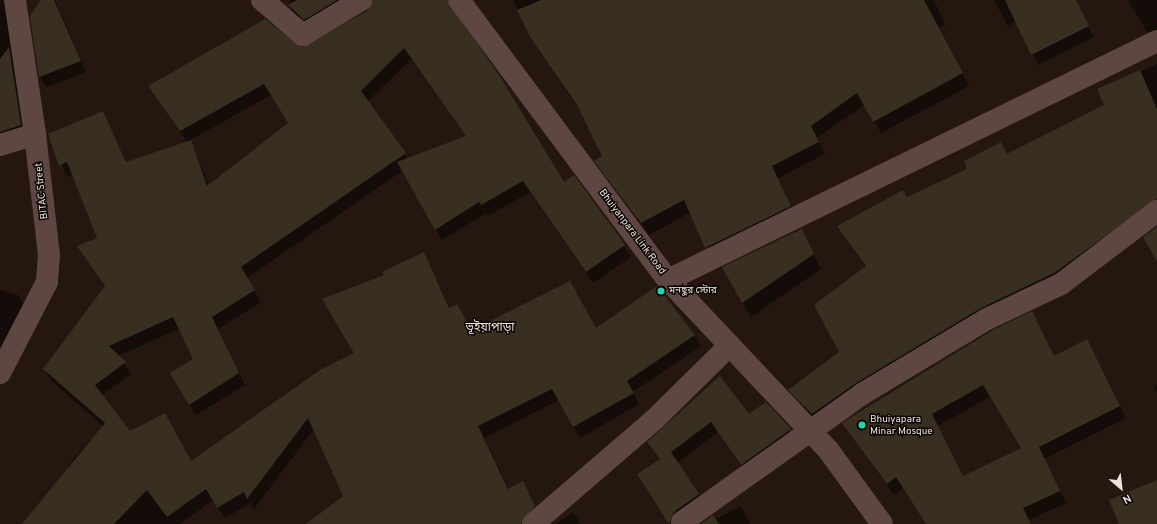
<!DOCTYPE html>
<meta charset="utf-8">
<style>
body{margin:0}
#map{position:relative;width:1157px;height:524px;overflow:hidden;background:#25170f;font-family:Overpass,"Noto Sans Bengali",sans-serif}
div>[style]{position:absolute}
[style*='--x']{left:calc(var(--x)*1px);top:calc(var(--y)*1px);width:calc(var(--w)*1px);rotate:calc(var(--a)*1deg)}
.shadow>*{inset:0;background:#0007}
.building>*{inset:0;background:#382f21}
.street>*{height:22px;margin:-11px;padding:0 11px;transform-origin:11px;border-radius:11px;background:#5e4643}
.dots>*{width:11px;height:11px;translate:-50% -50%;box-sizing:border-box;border:2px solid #0a0503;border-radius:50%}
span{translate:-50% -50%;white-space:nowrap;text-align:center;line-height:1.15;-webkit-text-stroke:3px #0a0503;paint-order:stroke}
.street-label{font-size:10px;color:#ede3dd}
.poi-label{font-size:10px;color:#ede3dd}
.left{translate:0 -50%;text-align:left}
.quarter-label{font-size:12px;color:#ede3dd}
.north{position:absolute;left:1101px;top:468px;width:40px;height:40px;-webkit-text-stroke:3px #0a0503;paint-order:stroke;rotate:152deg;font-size:11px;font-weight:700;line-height:16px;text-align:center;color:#ede3dd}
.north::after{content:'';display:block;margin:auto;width:14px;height:18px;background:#ede3dd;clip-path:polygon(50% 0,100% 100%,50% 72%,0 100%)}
</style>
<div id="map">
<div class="shadow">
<div style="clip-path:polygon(0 0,5px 0,27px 136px,0 146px)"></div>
<div style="clip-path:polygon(42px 0,55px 0,86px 72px,46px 87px,40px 76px)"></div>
<div style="clip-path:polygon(290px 0,358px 0,311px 30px,295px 16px,289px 6px)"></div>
<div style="clip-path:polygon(evenodd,427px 0,449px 0,563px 183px,574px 176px,631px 257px,593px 283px,530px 192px,488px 216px,486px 213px,442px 240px,402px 171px,247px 278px,261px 302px,218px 329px,245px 385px,196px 415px,172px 374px,194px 360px,179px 329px,118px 356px,131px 374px,102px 395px,130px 433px,191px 463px,355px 353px,430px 265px,450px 309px,472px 331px,596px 329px,694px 335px,701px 346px,633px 392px,639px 404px,580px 438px,559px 400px,484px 438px,509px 489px,529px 494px,541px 518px,534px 524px,307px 524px,344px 496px,314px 429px,254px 509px,251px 503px,225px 518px,213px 500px,180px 524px,38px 524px,70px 470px,68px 466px,103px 426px,51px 380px,44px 369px,105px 287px,85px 257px,99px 238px,73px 174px,67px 177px,49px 135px,103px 112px,127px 163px,187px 142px,150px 87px,302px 49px,427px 0,411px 59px,467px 137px,408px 159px,367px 102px,411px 59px,427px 0,271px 95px,289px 123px,209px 186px,190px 140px,271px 95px)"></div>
<div style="clip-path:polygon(513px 0,934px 0,945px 25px,939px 28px,969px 86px,881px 133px,865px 104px,817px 138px,825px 154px,778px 178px,797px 218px,713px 259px,691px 212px,649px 235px,596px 161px,603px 156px,581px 112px,538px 49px)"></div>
<div style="clip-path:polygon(994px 0,1075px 0,1094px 37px,1038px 65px,1016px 21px,1008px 26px)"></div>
<div style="clip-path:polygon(1128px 0,1157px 0,1157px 42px,1154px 43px)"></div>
<div style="clip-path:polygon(1157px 64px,1157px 213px,819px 425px,790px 390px,841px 352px,866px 267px,839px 227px,1007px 155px,1105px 105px,1098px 89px)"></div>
<div style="clip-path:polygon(801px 230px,821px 269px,751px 317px,743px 303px)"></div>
<div style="clip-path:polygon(0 290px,18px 295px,24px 304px,0 366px)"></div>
<div style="clip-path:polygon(evenodd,1093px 352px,1126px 418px,1044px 459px,1066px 503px,1029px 520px,1031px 524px,926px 524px,903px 488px,894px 495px,844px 424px,1054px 357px,1093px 352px,991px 396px,1022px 448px,963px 476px,938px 426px,991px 396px)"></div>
<div style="clip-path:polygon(720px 378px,748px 416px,766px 404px,796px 440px,747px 475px,718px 432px,677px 463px,705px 506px,680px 524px,670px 524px,638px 475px,660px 460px,648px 443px)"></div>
<div style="clip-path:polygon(1157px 385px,1157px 392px,1154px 386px)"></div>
<div style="clip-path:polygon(741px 506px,750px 524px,706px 524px)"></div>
<div style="clip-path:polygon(573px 512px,581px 524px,556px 524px)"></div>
</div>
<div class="building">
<div style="clip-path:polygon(41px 0,54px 0,81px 61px,39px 77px,30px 16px)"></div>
<div style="clip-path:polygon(297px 0,337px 0,304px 20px,288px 5px)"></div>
<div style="clip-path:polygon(373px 0,447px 0,499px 75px,564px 182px,574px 175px,625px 245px,586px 272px,523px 181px,481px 205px,479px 202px,435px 230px,397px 162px,466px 136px,404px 48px,361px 91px,406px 153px,241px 267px,255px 290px,212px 317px,239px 373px,189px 405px,170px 373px,193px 359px,173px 317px,109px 346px,126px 362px,95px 385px,130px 431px,165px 413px,191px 461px,320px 370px,354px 353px,322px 299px,384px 275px,382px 272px,424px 252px,449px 308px,457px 304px,472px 330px,570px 281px,596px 328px,657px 286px,695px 335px,627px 381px,634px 393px,573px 427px,552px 389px,478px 426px,508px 489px,523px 481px,535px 506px,521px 524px,306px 524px,343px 496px,308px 418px,247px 499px,244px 492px,217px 508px,206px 489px,167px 517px,147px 490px,114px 524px,22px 524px,105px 423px,43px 369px,105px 286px,77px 246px,97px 238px,67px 162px,59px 166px,48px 134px,103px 111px,126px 162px,191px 140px,207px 186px,288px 123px,264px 84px,180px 131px,148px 86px,265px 19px,302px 47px,367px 11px)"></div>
<div style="clip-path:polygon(541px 0,924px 0,963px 73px,873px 122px,857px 93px,811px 126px,819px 142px,772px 166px,791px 206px,705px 248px,684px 200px,641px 223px,594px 161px,602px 156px,577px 105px,530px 37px,517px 10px)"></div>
<div style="clip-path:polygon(1005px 0,1076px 0,1089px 26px,1031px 55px)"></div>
<div style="clip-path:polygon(9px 47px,21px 125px,0 132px,0 59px)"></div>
<div style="clip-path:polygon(1140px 70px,1157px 109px,1157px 199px,1054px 273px,981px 308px,856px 383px,812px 414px,788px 390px,839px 352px,814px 305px,866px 266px,837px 226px,903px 190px,907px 197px,967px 169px,964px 161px,1001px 142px,1007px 154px,1104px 105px,1097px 89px)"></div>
<div style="clip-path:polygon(1157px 227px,1157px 261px,1143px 237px)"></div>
<div style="clip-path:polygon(802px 229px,814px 254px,742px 303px,722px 267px)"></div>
<div style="clip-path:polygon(evenodd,1032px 311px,1054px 356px,1087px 339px,1120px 406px,1039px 447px,1060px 491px,1023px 508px,1031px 524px,926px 524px,896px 477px,887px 484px,842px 423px,993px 330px,1032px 311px,983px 385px,1021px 448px,963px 476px,932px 414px,983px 385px)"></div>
<div style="clip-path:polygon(720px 376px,749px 414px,766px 402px,791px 429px,741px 465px,711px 422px,671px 452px,699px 494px,674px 512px,669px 524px,637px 474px,660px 459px,647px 442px)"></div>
<div style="clip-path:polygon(1157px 480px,1157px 524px,1119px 524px,1109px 500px)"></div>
<div style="clip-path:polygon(713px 515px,719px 524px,701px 524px)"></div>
</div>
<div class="street">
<div style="--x:262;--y:0;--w:54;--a:40.5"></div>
<div style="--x:303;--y:35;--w:68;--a:-31.1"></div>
<div style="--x:459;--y:0;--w:349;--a:53.3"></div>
<div style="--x:668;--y:280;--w:235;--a:46.7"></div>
<div style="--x:829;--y:451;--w:90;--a:54"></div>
<div style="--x:0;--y:145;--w:37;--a:-17"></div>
<div style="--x:668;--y:280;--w:544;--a:-26.05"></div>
<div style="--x:0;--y:373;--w:102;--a:-62.7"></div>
<div style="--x:47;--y:282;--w:27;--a:-86"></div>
<div style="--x:49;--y:255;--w:122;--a:-96.6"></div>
<div style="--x:35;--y:134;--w:135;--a:-98.5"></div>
<div style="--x:682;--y:522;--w:221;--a:-35.4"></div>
<div style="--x:862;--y:394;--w:146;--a:-31"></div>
<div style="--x:987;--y:319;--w:82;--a:-25.3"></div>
<div style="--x:1061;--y:284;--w:121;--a:-37.2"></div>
<div style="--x:533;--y:524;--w:161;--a:-40.7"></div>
<div style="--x:655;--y:419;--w:105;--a:-44.6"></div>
</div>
<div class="dots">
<div style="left:661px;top:291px;background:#24d5af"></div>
<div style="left:862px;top:425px;background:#24d5af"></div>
</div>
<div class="street-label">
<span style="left:42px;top:191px;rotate:-96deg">BITAC Street</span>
<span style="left:632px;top:232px;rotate:53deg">Bhuiyanpara Link Road</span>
</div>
<div class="poi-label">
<span class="left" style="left:669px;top:291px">মনছুর স্টোর</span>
<span class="left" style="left:870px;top:425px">Bhuiyapara<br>Minar Mosque</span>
</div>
<div class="quarter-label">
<span style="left:490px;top:329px">ভূইয়াপাড়া</span>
</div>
<div class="north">N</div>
</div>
